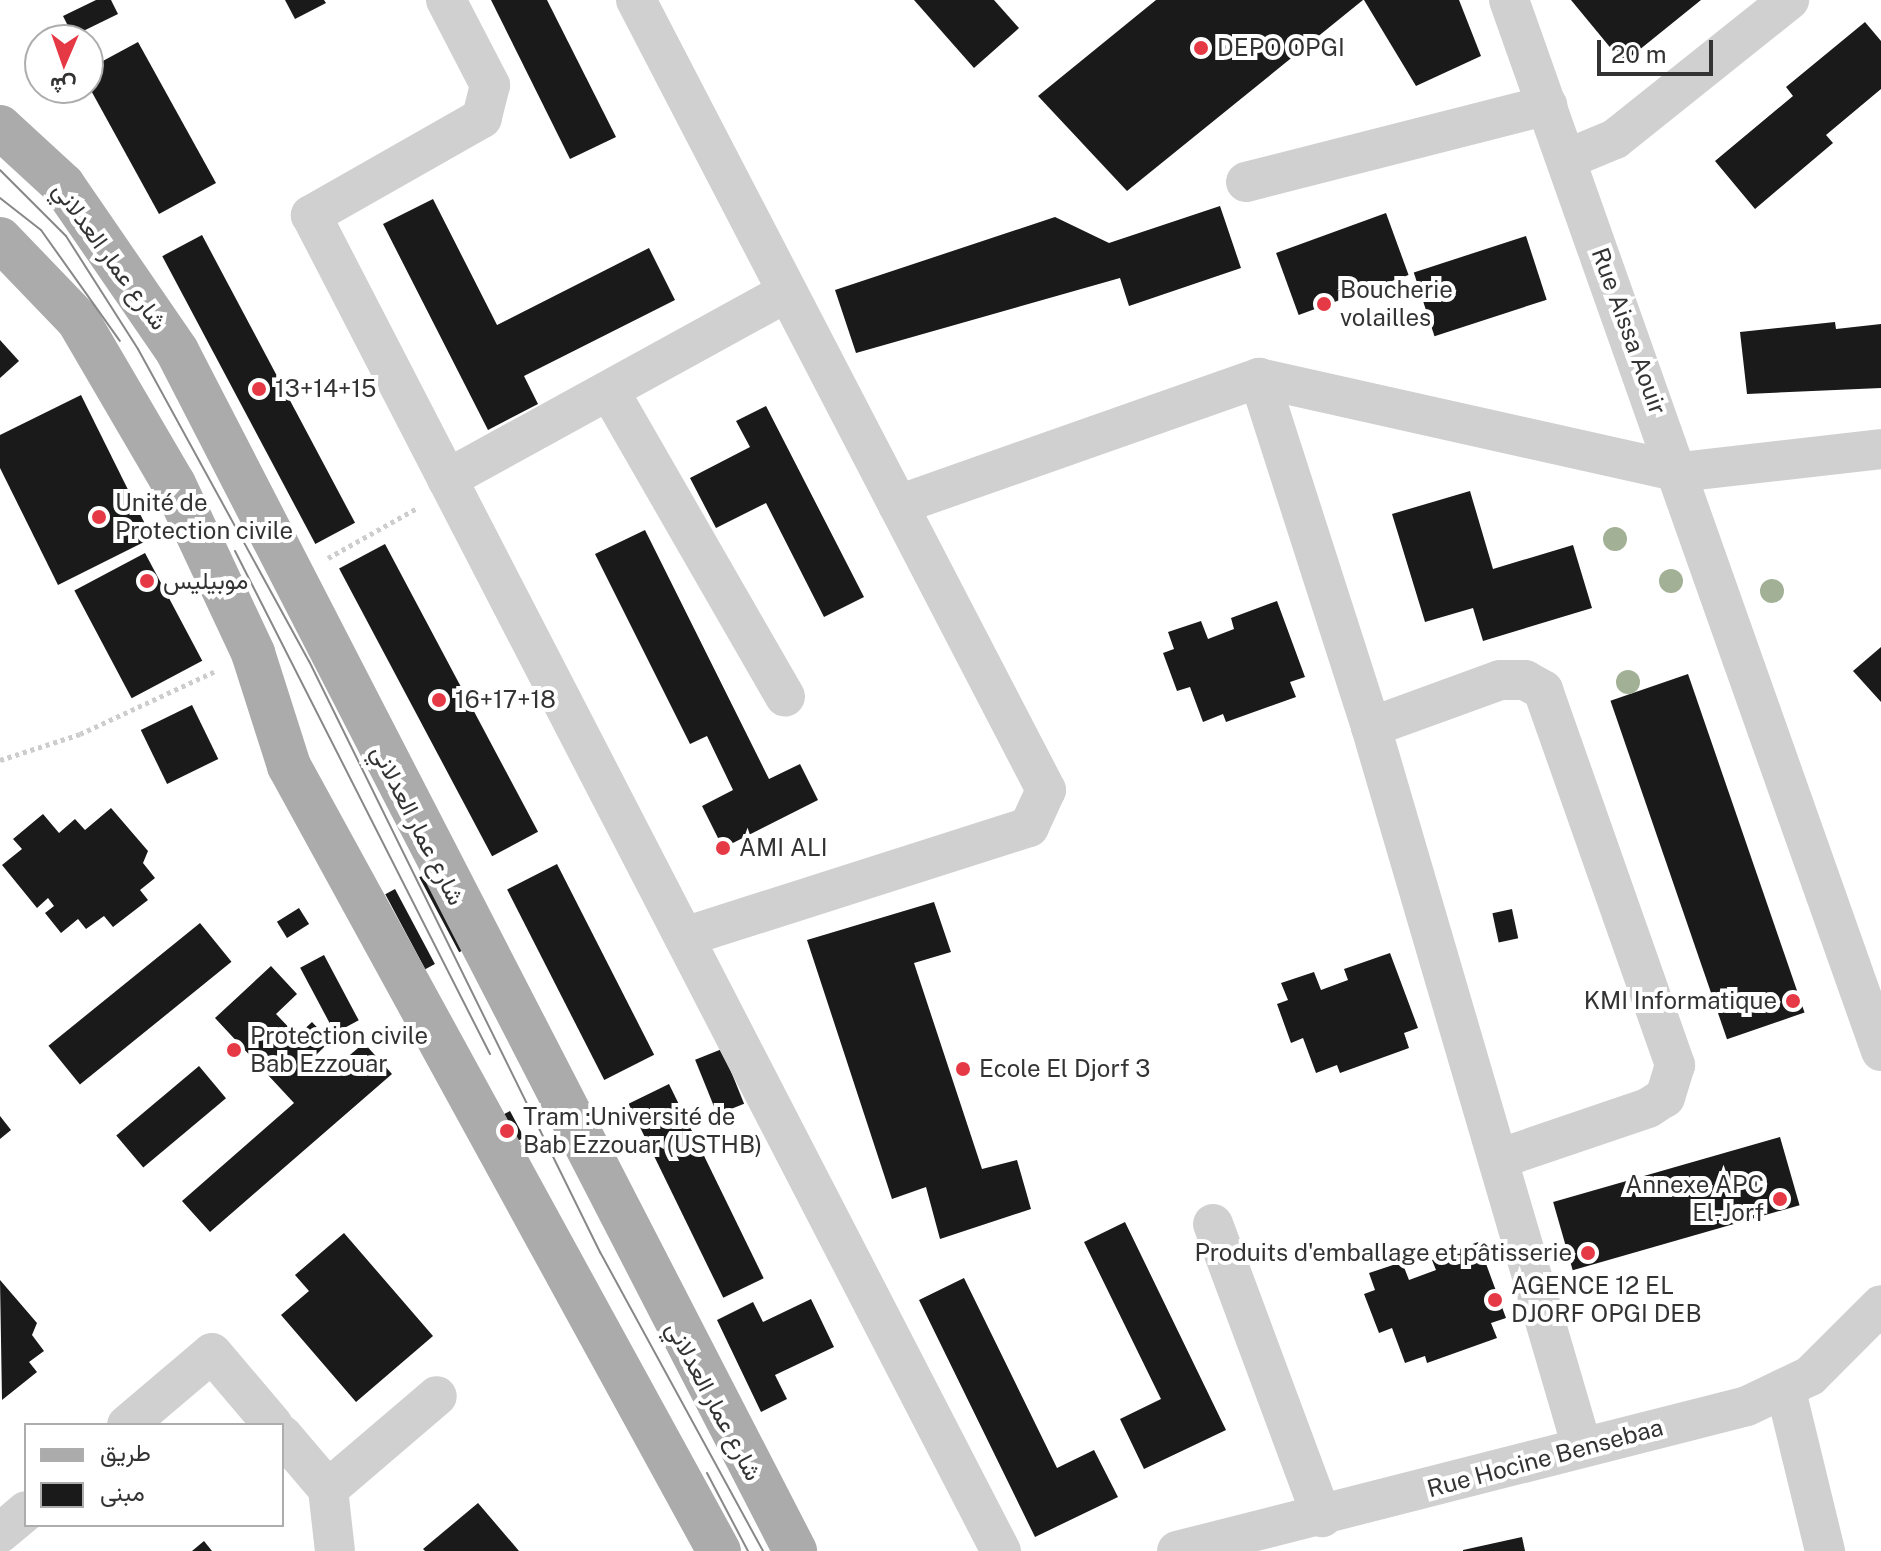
<!DOCTYPE html>
<meta charset="utf-8">
<style>
body{margin:0}
#map{position:relative;width:1881px;height:1551px;overflow:hidden;background:#fff;font-family:"Public Sans",Vazirmatn,sans-serif}
div>[style]{position:absolute}
[style*='--x']{left:calc(var(--x)*1px);top:calc(var(--y)*1px);width:calc(var(--w)*1px);rotate:calc(var(--a)*1deg)}
.building>*{inset:0;background:#1a1a1a;transform-origin:0 0}
.path>*{height:5px;margin-top:-2.5px;transform-origin:0;background:repeating-linear-gradient(90deg,#cdcdcd 0 4px,transparent 0 8px)}
.minor>*{height:40px;margin:-20px;padding:0 20px;transform-origin:20px;border-radius:20px;background:#d0d0d0}
.major>*{height:44px;margin:-22px;padding:0 22px;transform-origin:22px;border-radius:22px;background:#ababab}
.tram>*{height:2px;margin:-1px;padding:0 1px;transform-origin:1px;border-radius:1px;background:#888}
.trees>*{width:24px;height:24px;margin:-12px;border-radius:50%;background:#a2b095}
.dots>*{width:22px;height:22px;translate:-50% -50%;box-sizing:border-box;border:4px solid #fff;border-radius:50%}
span{translate:-50% -50%;white-space:nowrap;text-align:center;line-height:1.15;-webkit-text-stroke:8px #fff;paint-order:stroke}
.poi-label{font-size:24px;color:#333}
.left{translate:0 -50%;text-align:left}
.right{translate:-100% -50%;text-align:right}
.street-label{font-size:24px;color:#333}
.legend{position:absolute;left:24px;top:1423px;width:260px;height:104px;box-sizing:border-box;background:#fff;border:2px solid #adadad;margin:0;padding:10px 14px;list-style:none;font-size:24px;color:#333}
.legend li{display:flex;align-items:center;gap:16px;height:40px}
.legend b{width:40px;border:2px solid #adadad}
.north{position:absolute;left:24px;top:24px;width:80px;height:80px;box-sizing:border-box;background:#fff;border:2px solid #adadad;border-radius:50%;rotate:182deg;font-size:22px;font-weight:700;line-height:32px;text-align:center;color:#333}
.north::after{content:'';display:block;margin:auto;width:28px;height:36px;background:#e63946;clip-path:polygon(50% 0,100% 100%,50% 72%,0 100%)}
.scale{position:absolute;left:1597px;top:40px;width:116px;height:36px;box-sizing:border-box;border:4px solid #333;border-top:0;padding-left:10px;font-size:24px;line-height:28px;white-space:nowrap;color:#333;-webkit-text-stroke:6px #fff;paint-order:stroke}
</style>
<div id="map">
<div class="building">
<div style="clip-path:polygon(96px 0,111px 0,118px 14px,73px 36px,63px 16px)"></div>
<div style="clip-path:polygon(285px 0,324px 0,326px 3px,295px 19px)"></div>
<div style="clip-path:polygon(491px 0,547px 0,616px 137px,570px 159px)"></div>
<div style="clip-path:polygon(914px 0,994px 0,1019px 28px,974px 68px)"></div>
<div style="clip-path:polygon(1156px 0,1363px 0,1127px 191px,1038px 96px)"></div>
<div style="clip-path:polygon(1364px 0,1459px 0,1481px 56px,1416px 86px)"></div>
<div style="clip-path:polygon(1571px 0,1701px 0,1623px 63px)"></div>
<div style="clip-path:polygon(1865px 22px,1881px 41px,1881px 89px,1826px 135px,1833px 143px,1755px 209px,1715px 161px,1793px 96px,1786px 87px)"></div>
<div style="clip-path:polygon(138px 42px,216px 183px,159px 214px,88px 85px,88px 69px)"></div>
<div style="clip-path:polygon(433px 199px,497px 325px,649px 248px,675px 300px,524px 376px,538px 404px,488px 430px,383px 224px)"></div>
<div style="clip-path:polygon(1220px 206px,1241px 268px,1129px 306px,1120px 278px,856px 353px,835px 290px,1055px 217px,1109px 243px)"></div>
<div style="left:1386px;top:213px;width:66px;height:117px;rotate:70deg"></div>
<div style="left:202px;top:235px;width:326px;height:45px;rotate:62deg"></div>
<div style="left:1526px;top:236px;width:67px;height:118px;rotate:72deg"></div>
<div style="clip-path:polygon(1835px 322px,1836px 329px,1881px 324px,1881px 388px,1747px 394px,1740px 332px)"></div>
<div style="clip-path:polygon(0 340px,19px 361px,0 378px)"></div>
<div style="clip-path:polygon(81px 395px,152px 538px,58px 585px,0 468px,0 435px)"></div>
<div style="clip-path:polygon(766px 406px,864px 597px,824px 617px,766px 503px,716px 528px,690px 478px,750px 447px,736px 421px)"></div>
<div style="clip-path:polygon(1470px 491px,1493px 569px,1573px 545px,1592px 608px,1483px 641px,1473px 608px,1425px 622px,1392px 514px)"></div>
<div style="clip-path:polygon(645px 530px,769px 779px,800px 764px,818px 800px,723px 848px,702px 806px,733px 790px,707px 736px,690px 744px,595px 554px)"></div>
<div style="left:385px;top:544px;width:326px;height:52px;rotate:62deg"></div>
<div style="left:145px;top:553px;width:122px;height:80px;rotate:62deg"></div>
<div style="clip-path:polygon(1277px 601px,1305px 677px,1290px 682px,1296px 697px,1226px 722px,1223px 714px,1203px 722px,1190px 687px,1177px 691px,1163px 653px,1174px 649px,1168px 632px,1201px 621px,1208px 639px,1234px 629px,1231px 618px)"></div>
<div style="clip-path:polygon(1881px 647px,1881px 702px,1853px 671px)"></div>
<div style="left:1688px;top:674px;width:358px;height:82px;rotate:71deg"></div>
<div style="left:192px;top:705px;width:60px;height:57px;rotate:64deg"></div>
<div style="clip-path:polygon(111px 808px,148px 851px,143px 863px,155px 878px,140px 890px,148px 900px,113px 927px,104px 916px,86px 929px,78px 919px,61px 933px,45px 913px,54px 906px,48px 898px,37px 908px,2px 865px,22px 849px,13px 839px,43px 814px,59px 833px,75px 819px,85px 830px)"></div>
<div style="left:557px;top:864px;width:214px;height:56px;rotate:63deg"></div>
<div style="left:429px;top:872px;width:85px;height:11px;rotate:62deg"></div>
<div style="left:395px;top:889px;width:85px;height:11px;rotate:62deg"></div>
<div style="clip-path:polygon(934px 902px,951px 952px,914px 963px,982px 1169px,1017px 1160px,1031px 1209px,940px 1239px,926px 1187px,892px 1199px,807px 940px)"></div>
<div style="left:299px;top:908px;width:19px;height:26px;rotate:58deg"></div>
<div style="left:1512px;top:909px;width:30px;height:20px;rotate:78deg"></div>
<div style="left:200px;top:923px;width:50px;height:195px;rotate:51deg"></div>
<div style="clip-path:polygon(1390px 953px,1418px 1028px,1404px 1033px,1409px 1048px,1340px 1073px,1337px 1065px,1316px 1073px,1303px 1038px,1291px 1043px,1277px 1004px,1288px 1000px,1281px 983px,1314px 972px,1321px 990px,1348px 980px,1344px 969px)"></div>
<div style="left:324px;top:955px;width:74px;height:27px;rotate:62deg"></div>
<div style="clip-path:polygon(271px 966px,297px 994px,276px 1014px,297px 1036px,312px 1022px,330px 1041px,316px 1055px,331px 1071px,364px 1043px,392px 1074px,210px 1232px,182px 1201px,294px 1103px,215px 1018px)"></div>
<div style="left:722px;top:1049px;width:59px;height:29px;rotate:68deg"></div>
<div style="left:199px;top:1066px;width:42px;height:108px;rotate:50deg"></div>
<div style="left:669px;top:1084px;width:216px;height:45px;rotate:64deg"></div>
<div style="left:510px;top:1111px;width:30px;height:21px;rotate:62deg"></div>
<div style="clip-path:polygon(0 1116px,11px 1130px,0 1139px)"></div>
<div style="left:1780px;top:1137px;width:71px;height:236px;rotate:74deg"></div>
<div style="clip-path:polygon(1125px 1222px,1226px 1430px,1144px 1469px,1120px 1419px,1161px 1399px,1084px 1242px)"></div>
<div style="clip-path:polygon(344px 1233px,433px 1336px,356px 1402px,281px 1315px,309px 1291px,295px 1275px)"></div>
<div style="clip-path:polygon(1478px 1242px,1506px 1318px,1491px 1323px,1497px 1338px,1427px 1363px,1425px 1356px,1405px 1363px,1392px 1328px,1379px 1333px,1364px 1294px,1375px 1290px,1369px 1273px,1402px 1262px,1409px 1280px,1436px 1270px,1432px 1260px)"></div>
<div style="clip-path:polygon(964px 1278px,1057px 1468px,1094px 1450px,1118px 1497px,1035px 1537px,919px 1300px)"></div>
<div style="clip-path:polygon(0 1280px,37px 1323px,32px 1335px,44px 1351px,29px 1362px,37px 1372px,2px 1400px)"></div>
<div style="clip-path:polygon(811px 1299px,834px 1347px,775px 1375px,787px 1399px,761px 1412px,717px 1320px,753px 1302px,763px 1322px)"></div>
<div style="clip-path:polygon(478px 1503px,519px 1551px,425px 1551px,423px 1549px)"></div>
<div style="clip-path:polygon(1522px 1537px,1525px 1551px,1463px 1551px,1463px 1550px)"></div>
<div style="clip-path:polygon(204px 1541px,212px 1551px,192px 1551px)"></div>
</div>
<div class="path">
<div style="--x:328;--y:558;--w:102;--a:-29.3"></div>
<div style="--x:0;--y:760;--w:84;--a:-18"></div>
<div style="--x:80;--y:734;--w:150;--a:-24.9"></div>
</div>
<div class="minor">
<div style="--x:446;--y:0;--w:96;--a:62.6"></div>
<div style="--x:490;--y:85;--w:34;--a:104"></div>
<div style="--x:482;--y:118;--w:197;--a:150.4"></div>
<div style="--x:311;--y:215;--w:1504;--a:62.69"></div>
<div style="--x:636;--y:0;--w:890;--a:62.57"></div>
<div style="--x:1046;--y:790;--w:41;--a:114.7"></div>
<div style="--x:1029;--y:827;--w:362;--a:162.3"></div>
<div style="--x:1509;--y:0;--w:1115;--a:70.51"></div>
<div style="--x:1567;--y:159;--w:52;--a:-22.6"></div>
<div style="--x:1615;--y:139;--w:223;--a:-38.6"></div>
<div style="--x:1246;--y:182;--w:311;--a:-14.3"></div>
<div style="--x:1259;--y:378;--w:367;--a:72.2"></div>
<div style="--x:1371;--y:727;--w:750;--a:73.67"></div>
<div style="--x:611;--y:394;--w:349;--a:60.1"></div>
<div style="--x:447;--y:479;--w:384;--a:-28.8"></div>
<div style="--x:898;--y:505;--w:383;--a:-19.4"></div>
<div style="--x:1259;--y:378;--w:431;--a:12.6"></div>
<div style="--x:1680;--y:472;--w:202;--a:-6.5"></div>
<div style="--x:1371;--y:727;--w:137;--a:-20"></div>
<div style="--x:1500;--y:680;--w:25;--a:0"></div>
<div style="--x:1525;--y:680;--w:21;--a:29"></div>
<div style="--x:1543;--y:690;--w:398;--a:70.6"></div>
<div style="--x:1675;--y:1065;--w:34;--a:107"></div>
<div style="--x:1665;--y:1097;--w:20;--a:147"></div>
<div style="--x:1648;--y:1108;--w:158;--a:161.2"></div>
<div style="--x:1213;--y:1224;--w:313;--a:69.6"></div>
<div style="--x:1786;--y:1391;--w:165;--a:76.3"></div>
<div style="--x:127;--y:1425;--w:111;--a:-40.3"></div>
<div style="--x:212;--y:1353;--w:94;--a:49.7"></div>
<div style="--x:282;--y:1435;--w:71;--a:49.6"></div>
<div style="--x:328;--y:1489;--w:62;--a:83.6"></div>
<div style="--x:328;--y:1489;--w:143;--a:-40.5"></div>
<div style="--x:0;--y:1533;--w:34;--a:-40"></div>
<div style="--x:1177;--y:1551;--w:588;--a:-14.27"></div>
<div style="--x:1747;--y:1406;--w:70;--a:-25.5"></div>
<div style="--x:1810;--y:1376;--w:100;--a:-45"></div>
</div>
<div class="major">
<div style="--x:0;--y:127;--w:86;--a:42.6"></div>
<div style="--x:63;--y:185;--w:201;--a:55.5"></div>
<div style="--x:177;--y:351;--w:1350;--a:62.75"></div>
<div style="--x:0;--y:239;--w:112;--a:46.1"></div>
<div style="--x:78;--y:320;--w:190;--a:59.7"></div>
<div style="--x:174;--y:484;--w:187;--a:64.9"></div>
<div style="--x:253;--y:653;--w:119;--a:72.3"></div>
<div style="--x:289;--y:766;--w:895;--a:61.29"></div>
</div>
<div class="tram">
<div style="--x:0;--y:170;--w:93;--a:45"></div>
<div style="--x:66;--y:236;--w:134;--a:57.5"></div>
<div style="--x:138;--y:349;--w:356;--a:61.3"></div>
<div style="--x:309;--y:661;--w:659;--a:63.79"></div>
<div style="--x:600;--y:1252;--w:341;--a:61.4"></div>
<div style="--x:0;--y:198;--w:52;--a:38"></div>
<div style="--x:41;--y:230;--w:136;--a:54.6"></div>
<div style="--x:235;--y:551;--w:564;--a:63.12"></div>
<div style="--x:707;--y:1473;--w:88;--a:62.3"></div>
</div>
<div class="trees">
<div style="left:1615px;top:539px"></div>
<div style="left:1671px;top:581px"></div>
<div style="left:1772px;top:591px"></div>
<div style="left:1628px;top:682px"></div>
</div>
<div class="dots">
<div style="left:1201px;top:48px;background:#e63946"></div>
<div style="left:1324px;top:304px;background:#e63946"></div>
<div style="left:259px;top:389px;background:#e63946"></div>
<div style="left:99px;top:517px;background:#e63946"></div>
<div style="left:147px;top:581px;background:#e63946"></div>
<div style="left:439px;top:700px;background:#e63946"></div>
<div style="left:723px;top:848px;background:#e63946"></div>
<div style="left:1793px;top:1001px;background:#e63946"></div>
<div style="left:234px;top:1050px;background:#e63946"></div>
<div style="left:963px;top:1069px;background:#e63946"></div>
<div style="left:507px;top:1131px;background:#e63946"></div>
<div style="left:1780px;top:1199px;background:#e63946"></div>
<div style="left:1588px;top:1253px;background:#e63946"></div>
<div style="left:1495px;top:1300px;background:#e63946"></div>
</div>
<div class="poi-label">
<span class="left" style="left:1217px;top:48px">DEPO OPGI</span>
<span class="left" style="left:1340px;top:304px">Boucherie<br>volailles</span>
<span class="left" style="left:275px;top:389px">13+14+15</span>
<span class="left" style="left:115px;top:517px">Unité de<br>Protection civile</span>
<span class="left" style="left:163px;top:581px">موبيليس</span>
<span class="left" style="left:455px;top:700px">16+17+18</span>
<span class="left" style="left:739px;top:848px">AMI ALI</span>
<span class="right" style="left:1777px;top:1001px">KMI Informatique</span>
<span class="left" style="left:250px;top:1050px">Protection civile<br>Bab Ezzouar</span>
<span class="left" style="left:979px;top:1069px">Ecole El Djorf 3</span>
<span class="left" style="left:523px;top:1131px">Tram :Université de<br>Bab Ezzouar (USTHB)</span>
<span class="right" style="left:1764px;top:1199px">Annexe APC<br>El-Jorf</span>
<span class="right" style="left:1572px;top:1253px">Produits d'emballage et pâtisserie</span>
<span class="left" style="left:1511px;top:1300px">AGENCE 12 EL<br>DJORF OPGI DEB</span>
</div>
<div class="street-label">
<span style="left:110px;top:256px;rotate:54deg">شارع عمار العدلاني</span>
<span style="left:1629px;top:331px;rotate:70deg">Rue Aissa Aouir</span>
<span style="left:418px;top:825px;rotate:63deg">شارع عمار العدلاني</span>
<span style="left:714px;top:1401px;rotate:62deg">شارع عمار العدلاني</span>
<span style="left:1545px;top:1458px;rotate:-15deg">Rue Hocine Bensebaa</span>
</div>
<ul class="legend">
<li><b style="height:10px;background:#ababab"></b>طريق</li>
<li><b style="height:22px;background:#1a1a1a"></b>مبنى</li>
</ul>
<div class="north">ش</div>
<div class="scale">20 m</div>
</div>
